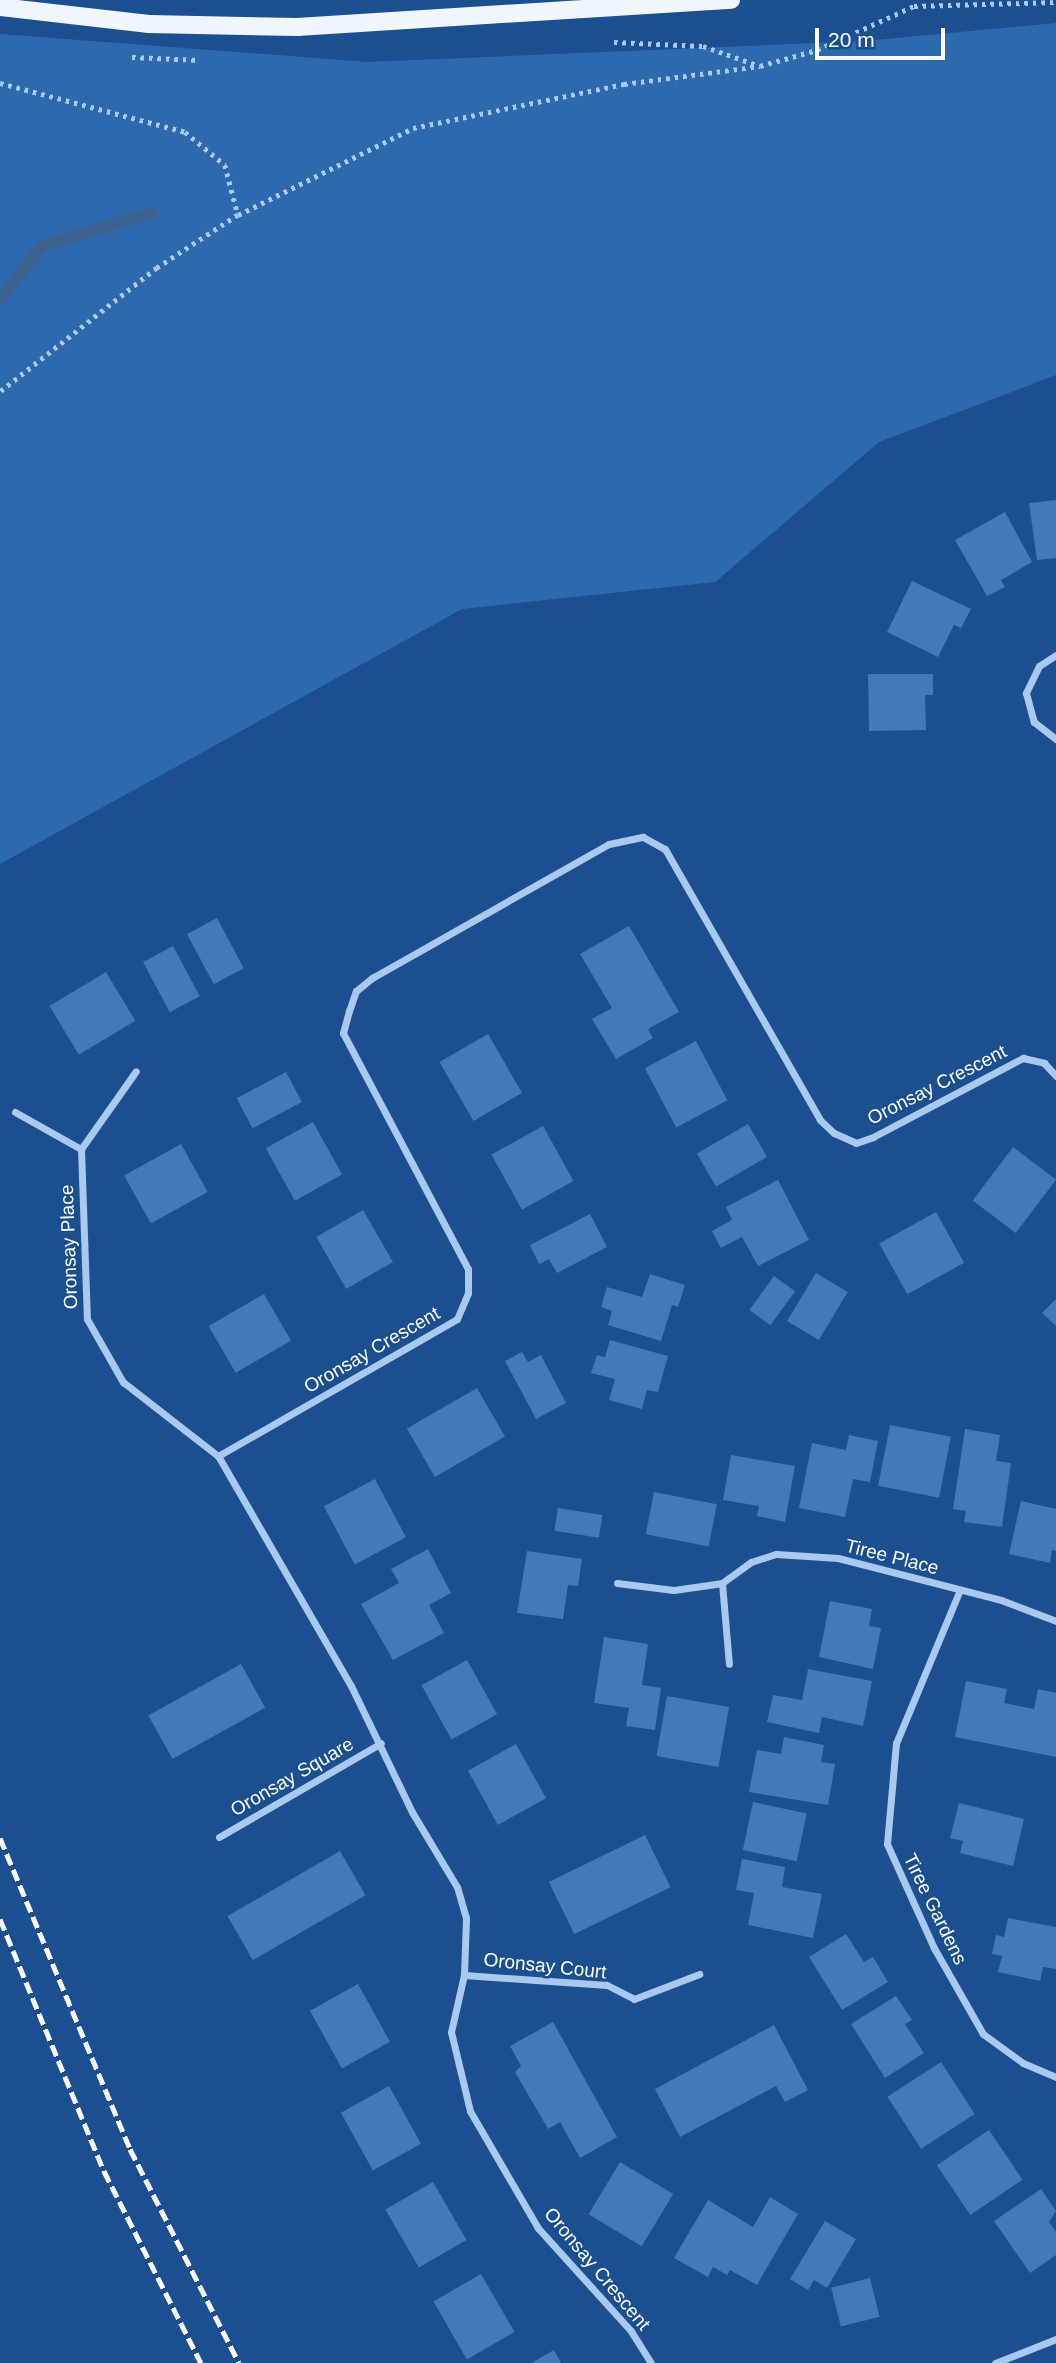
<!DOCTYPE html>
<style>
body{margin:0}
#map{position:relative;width:1056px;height:2363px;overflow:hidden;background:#1b4f8f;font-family:Arial,sans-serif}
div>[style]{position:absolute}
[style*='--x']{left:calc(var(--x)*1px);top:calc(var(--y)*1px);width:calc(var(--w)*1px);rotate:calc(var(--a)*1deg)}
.green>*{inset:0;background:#2e69ad}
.stream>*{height:12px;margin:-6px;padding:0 6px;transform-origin:6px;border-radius:6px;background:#3c6290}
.building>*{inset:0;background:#4478b7;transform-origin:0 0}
.path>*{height:4.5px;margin-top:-2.25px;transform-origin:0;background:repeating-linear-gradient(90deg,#a9c9ee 0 3.5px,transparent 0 8.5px)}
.street>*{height:7px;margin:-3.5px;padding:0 3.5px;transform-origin:3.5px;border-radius:3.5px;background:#a9c9ee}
.primary>*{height:18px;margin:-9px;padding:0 9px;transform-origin:9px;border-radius:9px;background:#f0f6ff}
.rail>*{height:5px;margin-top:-2.5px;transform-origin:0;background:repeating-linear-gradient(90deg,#fff 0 12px,transparent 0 17px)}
span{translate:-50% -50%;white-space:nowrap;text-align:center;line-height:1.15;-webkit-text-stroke:5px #1b4f8f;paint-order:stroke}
.street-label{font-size:19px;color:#fff}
.scale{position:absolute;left:815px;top:28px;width:130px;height:32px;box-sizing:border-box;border:4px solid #fff;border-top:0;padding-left:9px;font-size:21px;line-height:24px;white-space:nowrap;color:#fff;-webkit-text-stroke:5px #1b4f8f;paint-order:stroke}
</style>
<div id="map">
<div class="green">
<div style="clip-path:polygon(1056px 23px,1056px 375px,879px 442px,715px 582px,462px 609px,0 864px,0 34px,369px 62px,865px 41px)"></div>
</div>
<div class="stream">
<div style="--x:0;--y:299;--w:68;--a:-51.6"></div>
<div style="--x:42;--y:246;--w:114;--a:-16.8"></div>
</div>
<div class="building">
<div style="clip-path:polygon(1056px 500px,1056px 558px,1037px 560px,1029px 503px)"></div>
<div style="clip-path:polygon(1005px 512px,1032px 562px,1001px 580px,1005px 587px,987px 596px,955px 540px)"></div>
<div style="clip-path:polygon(912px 581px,971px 609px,961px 628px,954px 625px,938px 657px,887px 632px)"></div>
<div style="clip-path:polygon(868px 674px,933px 674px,933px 695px,925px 695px,926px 730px,869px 731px)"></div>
<div style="left:217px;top:918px;width:57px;height:34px;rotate:62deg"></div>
<div style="clip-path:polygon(629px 926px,679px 1012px,648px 1029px,653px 1038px,616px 1059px,592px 1019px,612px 1008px,580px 954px)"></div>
<div style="left:173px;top:946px;width:57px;height:34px;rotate:62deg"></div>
<div style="left:106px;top:972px;width:57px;height:66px;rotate:59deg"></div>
<div style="left:488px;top:1034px;width:68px;height:56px;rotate:60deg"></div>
<div style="left:696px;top:1041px;width:67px;height:58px;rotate:62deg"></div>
<div style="left:286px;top:1072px;width:34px;height:56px;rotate:62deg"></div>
<div style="left:313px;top:1122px;width:60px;height:54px;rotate:61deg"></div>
<div style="left:748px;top:1124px;width:38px;height:59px;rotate:60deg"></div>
<div style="left:543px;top:1126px;width:63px;height:59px;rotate:61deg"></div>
<div style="left:181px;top:1144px;width:55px;height:65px;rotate:61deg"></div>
<div style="left:1013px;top:1147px;width:54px;height:67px;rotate:37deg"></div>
<div style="clip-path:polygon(778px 1180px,809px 1240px,758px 1266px,742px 1237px,721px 1248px,712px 1231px,732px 1220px,726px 1207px)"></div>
<div style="left:363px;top:1210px;width:60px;height:54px;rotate:60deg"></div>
<div style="left:936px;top:1212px;width:58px;height:65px;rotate:61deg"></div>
<div style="clip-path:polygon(590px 1214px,607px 1247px,557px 1273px,549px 1259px,539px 1264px,530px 1245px)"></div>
<div style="left:816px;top:1273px;width:37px;height:56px;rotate:31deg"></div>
<div style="clip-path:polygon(650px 1274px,685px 1285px,678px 1307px,672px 1305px,661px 1341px,608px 1325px,612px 1311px,601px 1307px,607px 1287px,642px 1297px)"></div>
<div style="left:774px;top:1276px;width:26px;height:42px;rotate:36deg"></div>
<div style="left:264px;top:1294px;width:54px;height:64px;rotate:60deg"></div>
<div style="clip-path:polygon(1056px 1299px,1056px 1326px,1042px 1313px)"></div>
<div style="clip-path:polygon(610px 1340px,668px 1356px,658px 1392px,647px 1390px,642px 1409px,609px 1400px,615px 1379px,591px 1373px,597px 1355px,605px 1357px)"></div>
<div style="clip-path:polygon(522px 1352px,528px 1362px,541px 1355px,566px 1403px,536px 1419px,505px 1361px)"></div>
<div style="left:477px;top:1388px;width:56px;height:81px;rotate:60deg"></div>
<div style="left:890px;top:1425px;width:62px;height:62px;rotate:11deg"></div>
<div style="clip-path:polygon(965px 1429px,1000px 1435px,996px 1461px,1011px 1463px,1002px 1527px,964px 1522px,966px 1511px,953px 1509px)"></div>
<div style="clip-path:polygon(849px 1435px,878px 1441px,870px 1482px,853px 1479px,845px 1517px,799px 1508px,812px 1443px,846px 1450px)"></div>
<div style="clip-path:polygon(731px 1455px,795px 1466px,785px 1522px,757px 1516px,759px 1506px,723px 1500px)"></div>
<div style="left:375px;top:1479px;width:66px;height:58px;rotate:62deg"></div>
<div style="left:654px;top:1492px;width:64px;height:43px;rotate:11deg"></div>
<div style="clip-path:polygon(1021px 1501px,1056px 1509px,1056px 1551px,1052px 1550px,1050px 1563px,1009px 1554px)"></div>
<div style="left:558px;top:1508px;width:45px;height:23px;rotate:9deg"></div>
<div style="clip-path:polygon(428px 1549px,451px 1593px,429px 1605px,444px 1633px,393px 1660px,361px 1604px,399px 1583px,391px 1569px)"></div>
<div style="clip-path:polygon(527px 1551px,582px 1559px,578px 1586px,568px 1585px,563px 1619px,517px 1613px)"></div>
<div style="clip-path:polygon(830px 1601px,872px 1609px,869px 1626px,881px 1628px,873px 1669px,819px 1657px)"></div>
<div style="clip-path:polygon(604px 1637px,648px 1644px,642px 1685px,661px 1688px,655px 1730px,626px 1726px,629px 1708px,594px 1703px)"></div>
<div style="left:467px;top:1660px;width:62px;height:52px;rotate:61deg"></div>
<div style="left:241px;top:1664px;width:50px;height:106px;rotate:61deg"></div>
<div style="clip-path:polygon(808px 1669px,872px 1681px,863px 1726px,822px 1717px,819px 1733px,767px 1722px,773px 1695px,802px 1700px)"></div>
<div style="clip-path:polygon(966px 1681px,1007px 1689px,1004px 1703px,1034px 1709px,1038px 1689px,1056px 1693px,1056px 1757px,955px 1737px)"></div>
<div style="left:667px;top:1696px;width:63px;height:61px;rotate:10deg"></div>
<div style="clip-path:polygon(784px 1737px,824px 1745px,821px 1762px,835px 1764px,828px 1805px,749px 1792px,757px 1750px,781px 1754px)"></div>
<div style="left:516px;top:1744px;width:62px;height:55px;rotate:61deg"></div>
<div style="left:753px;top:1802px;width:55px;height:49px;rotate:12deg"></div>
<div style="clip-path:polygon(959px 1803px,1024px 1819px,1013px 1866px,960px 1853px,963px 1841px,950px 1838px)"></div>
<div style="left:645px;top:1835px;width:58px;height:107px;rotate:64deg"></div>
<div style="left:340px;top:1851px;width:51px;height:130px;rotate:60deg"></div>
<div style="clip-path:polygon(742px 1859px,785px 1867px,782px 1887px,822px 1894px,813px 1938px,748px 1925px,754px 1893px,736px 1890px)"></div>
<div style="clip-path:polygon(1008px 1918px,1056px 1927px,1056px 1969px,1043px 1967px,1040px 1981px,998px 1972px,1002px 1956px,992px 1954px,996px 1935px,1004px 1937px)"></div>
<div style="clip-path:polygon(846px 1934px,864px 1962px,873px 1957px,888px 1982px,842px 2010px,809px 1957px)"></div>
<div style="left:358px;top:1984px;width:66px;height:55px;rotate:61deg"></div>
<div style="clip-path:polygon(896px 1996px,912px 2020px,905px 2024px,924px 2053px,885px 2078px,851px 2024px)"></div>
<div style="clip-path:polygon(553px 2022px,617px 2137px,580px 2158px,560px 2122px,548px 2129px,515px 2072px,521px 2066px,510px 2046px)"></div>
<div style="clip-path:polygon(774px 2025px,808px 2090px,785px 2102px,776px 2086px,680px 2137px,655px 2089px)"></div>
<div style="left:941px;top:2062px;width:62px;height:64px;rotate:57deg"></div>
<div style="left:389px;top:2086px;width:66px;height:55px;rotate:61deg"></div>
<div style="left:989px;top:2130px;width:60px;height:63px;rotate:56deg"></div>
<div style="left:620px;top:2162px;width:62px;height:61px;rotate:31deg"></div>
<div style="left:433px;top:2182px;width:67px;height:55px;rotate:60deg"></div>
<div style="clip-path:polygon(1041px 2189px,1056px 2211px,1049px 2222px,1056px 2232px,1056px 2255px,1030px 2273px,994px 2221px)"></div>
<div style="clip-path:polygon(770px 2197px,798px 2214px,757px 2285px,730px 2270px,727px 2275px,713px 2267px,708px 2277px,674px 2258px,708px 2200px,753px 2227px)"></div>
<div style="clip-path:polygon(825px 2221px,856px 2239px,827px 2288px,814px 2280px,808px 2290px,790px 2279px)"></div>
<div style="left:481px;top:2274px;width:67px;height:55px;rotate:60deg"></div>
<div style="left:870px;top:2278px;width:40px;height:40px;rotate:76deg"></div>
<div style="clip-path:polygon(554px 2350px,561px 2363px,531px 2363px)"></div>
</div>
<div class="path">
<div style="--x:614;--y:42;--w:89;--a:2.6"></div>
<div style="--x:703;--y:46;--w:60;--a:19.3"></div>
<div style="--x:132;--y:57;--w:68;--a:2.5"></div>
<div style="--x:0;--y:83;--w:191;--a:14.8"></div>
<div style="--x:185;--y:132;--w:52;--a:39.5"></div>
<div style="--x:225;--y:165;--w:52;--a:75.4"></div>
<div style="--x:238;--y:215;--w:97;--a:146.8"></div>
<div style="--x:157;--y:268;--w:200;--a:141.7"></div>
<div style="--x:238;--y:215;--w:195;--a:-26.4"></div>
<div style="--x:413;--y:128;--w:216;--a:-11.8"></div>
<div style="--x:624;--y:84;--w:137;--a:-7.5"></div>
<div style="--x:760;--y:66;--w:59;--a:-15.7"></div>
<div style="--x:817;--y:50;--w:107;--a:-24.4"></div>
<div style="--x:914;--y:6;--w:142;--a:-1.6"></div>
</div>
<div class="street">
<div style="--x:1056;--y:655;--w:20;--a:147"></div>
<div style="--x:1039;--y:666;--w:30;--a:116"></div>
<div style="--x:1026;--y:693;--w:30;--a:75"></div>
<div style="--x:1034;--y:722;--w:28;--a:38"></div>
<div style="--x:15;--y:1112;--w:76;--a:29.3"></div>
<div style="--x:81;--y:1149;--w:95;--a:-54.8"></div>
<div style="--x:81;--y:1149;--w:170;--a:88"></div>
<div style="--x:87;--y:1319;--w:73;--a:60.3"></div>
<div style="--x:123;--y:1382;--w:120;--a:37.9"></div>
<div style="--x:617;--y:1583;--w:57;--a:7"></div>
<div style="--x:674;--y:1590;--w:49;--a:-8.3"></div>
<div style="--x:722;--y:1583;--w:36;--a:-36"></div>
<div style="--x:751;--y:1562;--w:26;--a:-18"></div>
<div style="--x:776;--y:1554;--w:62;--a:3.7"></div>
<div style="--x:838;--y:1558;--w:168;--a:14.4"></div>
<div style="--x:1001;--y:1600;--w:59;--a:20.9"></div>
<div style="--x:722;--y:1583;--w:81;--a:85.1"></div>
<div style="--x:959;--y:1592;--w:164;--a:112.6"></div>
<div style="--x:896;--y:1743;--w:101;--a:95.1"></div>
<div style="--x:887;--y:1844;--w:114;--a:65.7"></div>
<div style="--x:934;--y:1948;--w:99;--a:60.3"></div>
<div style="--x:983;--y:2034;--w:49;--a:35.9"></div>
<div style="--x:1023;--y:2063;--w:36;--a:23"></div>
<div style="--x:219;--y:1837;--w:187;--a:-30.1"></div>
<div style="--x:464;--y:1975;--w:143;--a:4"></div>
<div style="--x:607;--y:1985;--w:30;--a:27"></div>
<div style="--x:634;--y:1999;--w:70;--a:-21"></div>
<div style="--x:651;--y:2363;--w:38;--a:-122"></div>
<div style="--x:631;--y:2331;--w:139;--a:-132.1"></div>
<div style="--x:538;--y:2228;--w:135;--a:-120.2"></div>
<div style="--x:470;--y:2111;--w:81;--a:-103.5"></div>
<div style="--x:451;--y:2032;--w:58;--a:-77.2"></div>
<div style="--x:464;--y:1975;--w:57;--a:-88"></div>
<div style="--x:466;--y:1918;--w:32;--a:-106"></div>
<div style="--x:457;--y:1887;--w:87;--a:-121"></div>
<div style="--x:412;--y:1812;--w:140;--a:-115.8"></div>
<div style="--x:351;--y:1686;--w:266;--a:-120"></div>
<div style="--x:218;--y:1456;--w:275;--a:-29.8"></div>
<div style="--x:457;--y:1319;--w:28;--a:-67"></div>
<div style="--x:468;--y:1293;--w:24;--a:-90"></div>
<div style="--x:468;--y:1269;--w:267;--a:-117.9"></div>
<div style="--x:343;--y:1033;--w:23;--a:-75"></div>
<div style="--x:349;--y:1011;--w:21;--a:-71"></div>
<div style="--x:356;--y:991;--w:21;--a:-39"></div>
<div style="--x:372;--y:978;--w:272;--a:-29.5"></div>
<div style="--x:609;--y:844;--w:35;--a:-12"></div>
<div style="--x:643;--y:837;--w:25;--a:29"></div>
<div style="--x:665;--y:849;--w:312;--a:60.2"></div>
<div style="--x:820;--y:1120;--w:19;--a:43"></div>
<div style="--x:834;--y:1133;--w:24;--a:24"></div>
<div style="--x:856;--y:1143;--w:18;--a:-19"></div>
<div style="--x:873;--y:1137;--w:170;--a:-27.8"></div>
<div style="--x:1023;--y:1058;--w:22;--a:13"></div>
<div style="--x:1044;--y:1063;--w:18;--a:47"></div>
<div style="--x:995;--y:2363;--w:66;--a:-21.5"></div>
</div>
<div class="primary">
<div style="--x:0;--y:7;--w:150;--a:6.5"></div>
<div style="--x:149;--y:24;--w:148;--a:1.2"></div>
<div style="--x:297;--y:27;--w:435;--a:-3.6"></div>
</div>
<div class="rail">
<div style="--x:0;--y:1838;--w:337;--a:67.3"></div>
<div style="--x:130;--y:2149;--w:240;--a:63"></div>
<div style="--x:0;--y:1919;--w:273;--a:67.6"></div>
<div style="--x:104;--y:2171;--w:215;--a:63.2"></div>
</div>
<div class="street-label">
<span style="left:937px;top:1085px;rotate:-27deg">Oronsay Crescent</span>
<span style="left:69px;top:1247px;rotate:-92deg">Oronsay Place</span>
<span style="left:372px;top:1350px;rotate:-30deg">Oronsay Crescent</span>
<span style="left:892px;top:1557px;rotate:14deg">Tiree Place</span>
<span style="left:292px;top:1777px;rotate:-30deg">Oronsay Square</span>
<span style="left:935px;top:1909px;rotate:64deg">Tiree Gardens</span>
<span style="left:545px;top:1966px;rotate:6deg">Oronsay Court</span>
<span style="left:597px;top:2269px;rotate:50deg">Oronsay Crescent</span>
</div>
<div class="scale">20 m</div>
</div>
